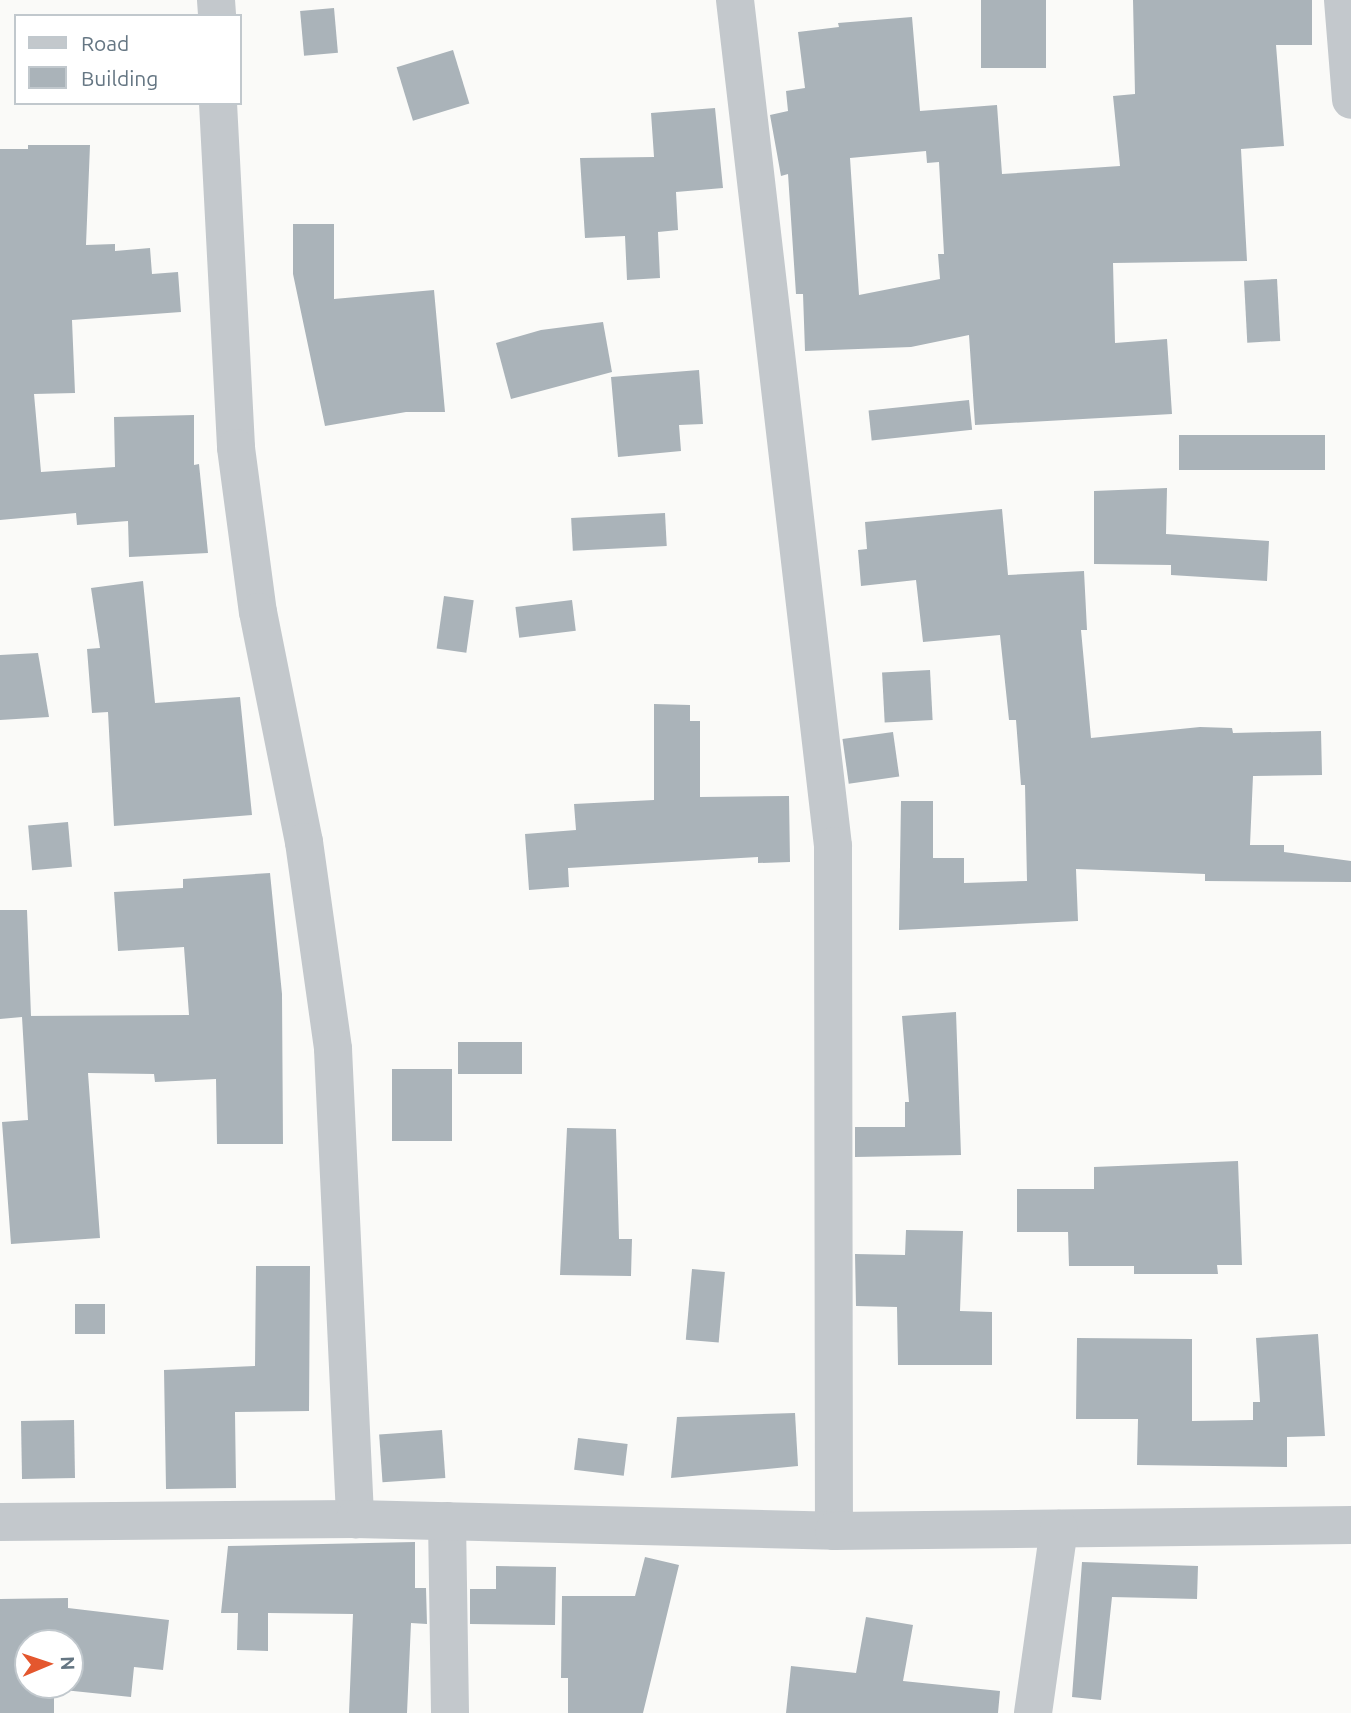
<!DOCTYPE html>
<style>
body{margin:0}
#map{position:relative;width:1351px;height:1713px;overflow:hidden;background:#fafaf8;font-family:Ubuntu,sans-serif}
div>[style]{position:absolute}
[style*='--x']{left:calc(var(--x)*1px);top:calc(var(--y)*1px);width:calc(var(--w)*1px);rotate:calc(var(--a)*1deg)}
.building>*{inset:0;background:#aab3b9;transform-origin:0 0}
.minor>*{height:38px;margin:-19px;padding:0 19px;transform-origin:19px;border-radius:19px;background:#c3c8cc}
span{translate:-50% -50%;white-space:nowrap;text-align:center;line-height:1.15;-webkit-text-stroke:7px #fff;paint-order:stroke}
.legend{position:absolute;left:14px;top:14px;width:228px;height:91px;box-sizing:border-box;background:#fff;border:2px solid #c1c8cd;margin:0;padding:9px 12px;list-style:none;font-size:21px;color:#657683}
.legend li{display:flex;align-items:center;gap:14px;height:35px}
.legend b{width:35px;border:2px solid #c1c8cd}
.north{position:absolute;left:14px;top:1629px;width:70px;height:70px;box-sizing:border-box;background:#fff;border:2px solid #c1c8cd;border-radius:50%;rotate:88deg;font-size:19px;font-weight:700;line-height:28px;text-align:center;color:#657683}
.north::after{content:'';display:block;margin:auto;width:24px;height:32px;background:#e4572e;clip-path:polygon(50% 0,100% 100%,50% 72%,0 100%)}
</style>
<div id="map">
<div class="building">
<div style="left:981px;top:0;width:65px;height:68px"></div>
<div style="clip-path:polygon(evenodd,1133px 0,1312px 0,1312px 45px,1276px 45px,1284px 146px,1241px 149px,1247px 261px,1113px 263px,1115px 343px,1167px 339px,1172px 414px,975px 425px,969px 335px,911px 347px,805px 351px,803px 294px,796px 294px,788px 174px,781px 176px,770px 115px,788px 111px,786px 91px,805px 88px,798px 32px,839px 27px,838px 23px,912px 17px,920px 111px,997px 105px,1002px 174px,1120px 166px,1113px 96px,1135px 94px,1133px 0,926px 151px,927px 163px,939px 162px,944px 254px,938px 254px,940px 279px,859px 295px,850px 158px,926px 151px)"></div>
<div style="left:334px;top:8px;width:45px;height:34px;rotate:85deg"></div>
<div style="left:453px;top:50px;width:56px;height:59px;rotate:73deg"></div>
<div style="clip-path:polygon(715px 108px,723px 188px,676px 192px,678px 230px,658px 232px,660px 278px,627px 280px,625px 236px,585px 238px,580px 158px,654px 157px,651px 113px)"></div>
<div style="clip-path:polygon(28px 145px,90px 145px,86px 245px,115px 244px,115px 251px,150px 248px,152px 274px,178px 272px,181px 312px,72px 320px,75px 393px,34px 394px,41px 472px,115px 467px,114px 417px,194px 415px,194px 465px,199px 464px,208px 553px,129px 557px,128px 521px,77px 525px,76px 513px,0 520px,0 149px,28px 149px)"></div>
<div style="clip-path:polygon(293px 224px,334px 224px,334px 299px,434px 290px,445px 412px,406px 412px,325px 426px,293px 274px)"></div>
<div style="left:1277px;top:279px;width:62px;height:33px;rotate:87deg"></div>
<div style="clip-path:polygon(603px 322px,612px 372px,511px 399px,496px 343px,541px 330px)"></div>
<div style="clip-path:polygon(699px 370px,703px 424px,679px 425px,681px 451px,618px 457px,611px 377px)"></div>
<div style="left:969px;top:400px;width:30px;height:101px;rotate:84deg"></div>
<div style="left:1179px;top:435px;width:146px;height:35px"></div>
<div style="clip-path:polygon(1167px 488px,1166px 534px,1269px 541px,1267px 581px,1171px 575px,1171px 565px,1094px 564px,1094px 491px)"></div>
<div style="clip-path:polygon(1002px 509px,1008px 575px,1084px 571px,1087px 630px,1081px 630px,1091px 738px,1200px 727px,1232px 728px,1233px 733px,1321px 731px,1322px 775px,1253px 776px,1250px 845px,1284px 845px,1284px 852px,1351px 861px,1351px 882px,1205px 881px,1205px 874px,1076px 869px,1078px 921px,899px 930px,901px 801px,933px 801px,933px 858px,964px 858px,964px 883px,1027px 881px,1025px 785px,1021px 785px,1016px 720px,1009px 720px,1000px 635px,923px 642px,916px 580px,861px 586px,858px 550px,867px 549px,865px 522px)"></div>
<div style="left:665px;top:513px;width:33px;height:94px;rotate:87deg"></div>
<div style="clip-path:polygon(143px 581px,155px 703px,240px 697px,252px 815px,114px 826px,108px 712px,92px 713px,87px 649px,100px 648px,91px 588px)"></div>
<div style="left:444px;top:596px;width:30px;height:53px;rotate:8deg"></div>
<div style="left:572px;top:600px;width:31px;height:57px;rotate:83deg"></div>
<div style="clip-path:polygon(38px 653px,49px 717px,0 720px,0 655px)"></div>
<div style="left:930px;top:670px;width:50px;height:48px;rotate:87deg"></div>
<div style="clip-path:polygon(654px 704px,690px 705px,690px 721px,700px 721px,700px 797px,789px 796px,790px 862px,758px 863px,758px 857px,568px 868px,569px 887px,529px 890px,525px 834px,576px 830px,574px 804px,654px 800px)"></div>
<div style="left:893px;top:732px;width:45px;height:51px;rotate:82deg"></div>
<div style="left:68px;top:822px;width:45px;height:40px;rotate:85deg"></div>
<div style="clip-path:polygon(270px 873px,282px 994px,283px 1144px,217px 1144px,216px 1079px,155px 1082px,154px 1074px,88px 1073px,100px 1238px,11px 1244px,2px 1122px,28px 1120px,22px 1017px,0 1019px,0 910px,27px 910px,31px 1016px,24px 1016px,189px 1015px,184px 947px,118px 951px,114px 892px,183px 888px,183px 879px)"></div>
<div style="clip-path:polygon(956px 1012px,961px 1155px,855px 1157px,855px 1127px,905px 1127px,905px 1102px,909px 1102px,902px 1016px)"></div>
<div style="left:458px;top:1042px;width:64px;height:32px"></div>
<div style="left:392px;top:1069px;width:60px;height:72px"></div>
<div style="clip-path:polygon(567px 1128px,616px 1129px,619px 1239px,632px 1239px,631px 1276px,560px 1275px)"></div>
<div style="clip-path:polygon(1238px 1161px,1242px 1265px,1217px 1265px,1218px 1274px,1134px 1274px,1134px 1266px,1069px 1266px,1068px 1232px,1017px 1232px,1017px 1189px,1094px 1189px,1094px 1167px)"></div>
<div style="clip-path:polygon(906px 1230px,963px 1231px,960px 1311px,992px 1312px,992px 1365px,898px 1365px,897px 1307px,856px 1306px,855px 1254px,905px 1255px)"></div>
<div style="clip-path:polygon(256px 1266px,310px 1266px,309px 1411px,235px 1412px,236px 1488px,166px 1489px,164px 1370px,255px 1366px)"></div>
<div style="left:692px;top:1269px;width:33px;height:71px;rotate:5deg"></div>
<div style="left:75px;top:1304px;width:30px;height:30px"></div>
<div style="clip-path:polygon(1318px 1334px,1325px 1436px,1287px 1437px,1287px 1467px,1137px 1465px,1138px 1419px,1076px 1419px,1077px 1338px,1192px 1339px,1192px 1421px,1253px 1420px,1253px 1402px,1260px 1402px,1256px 1338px)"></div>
<div style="clip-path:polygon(795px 1413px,798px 1466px,671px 1478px,677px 1417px)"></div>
<div style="left:74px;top:1420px;width:58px;height:53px;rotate:89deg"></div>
<div style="left:442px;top:1430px;width:48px;height:63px;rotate:86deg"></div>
<div style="left:578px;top:1438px;width:50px;height:32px;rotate:7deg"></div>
<div style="clip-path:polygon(415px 1542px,415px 1588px,426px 1588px,427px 1624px,411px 1623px,407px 1713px,349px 1713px,353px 1614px,268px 1613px,268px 1651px,237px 1650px,238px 1613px,221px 1613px,228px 1546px)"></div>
<div style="clip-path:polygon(645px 1557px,679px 1565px,643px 1713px,568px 1713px,568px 1678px,561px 1678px,562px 1596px,635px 1596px)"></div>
<div style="clip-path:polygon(1082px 1562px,1198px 1566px,1197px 1599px,1112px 1597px,1101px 1700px,1072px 1697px)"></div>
<div style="clip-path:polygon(496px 1566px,556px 1567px,555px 1625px,470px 1624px,470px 1589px,496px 1589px)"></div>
<div style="clip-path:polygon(evenodd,68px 1598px,68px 1608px,169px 1620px,163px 1670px,134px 1667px,131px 1697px,54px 1689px,54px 1713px,0 1713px,0 1599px,68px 1598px,28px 1643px,70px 1643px,70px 1685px,28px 1685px,28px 1643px)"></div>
<div style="clip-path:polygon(866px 1617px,913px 1625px,903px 1681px,1000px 1691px,998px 1713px,786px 1713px,791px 1666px,856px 1673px)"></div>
</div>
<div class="minor">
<div style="--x:216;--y:0;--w:16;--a:86"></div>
<div style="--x:735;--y:0;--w:852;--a:83.39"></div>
<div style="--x:833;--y:846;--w:685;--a:89.92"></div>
<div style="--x:1343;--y:0;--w:100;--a:85.4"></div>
<div style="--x:218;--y:103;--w:345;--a:87"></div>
<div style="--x:236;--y:448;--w:165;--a:82.4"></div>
<div style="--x:258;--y:612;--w:235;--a:78.7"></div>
<div style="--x:304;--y:842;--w:209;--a:82"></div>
<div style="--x:333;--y:1049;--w:471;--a:87.3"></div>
<div style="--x:447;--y:1521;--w:192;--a:89.1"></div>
<div style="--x:0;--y:1522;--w:355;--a:-0.5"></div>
<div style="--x:355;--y:1519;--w:479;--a:1.4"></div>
<div style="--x:834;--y:1531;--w:517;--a:-0.66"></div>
<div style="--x:1033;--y:1713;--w:186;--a:-82"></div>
</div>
<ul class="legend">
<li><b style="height:9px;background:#c3c8cc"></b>Road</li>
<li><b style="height:19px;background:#aab3b9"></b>Building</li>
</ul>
<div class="north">N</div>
</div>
